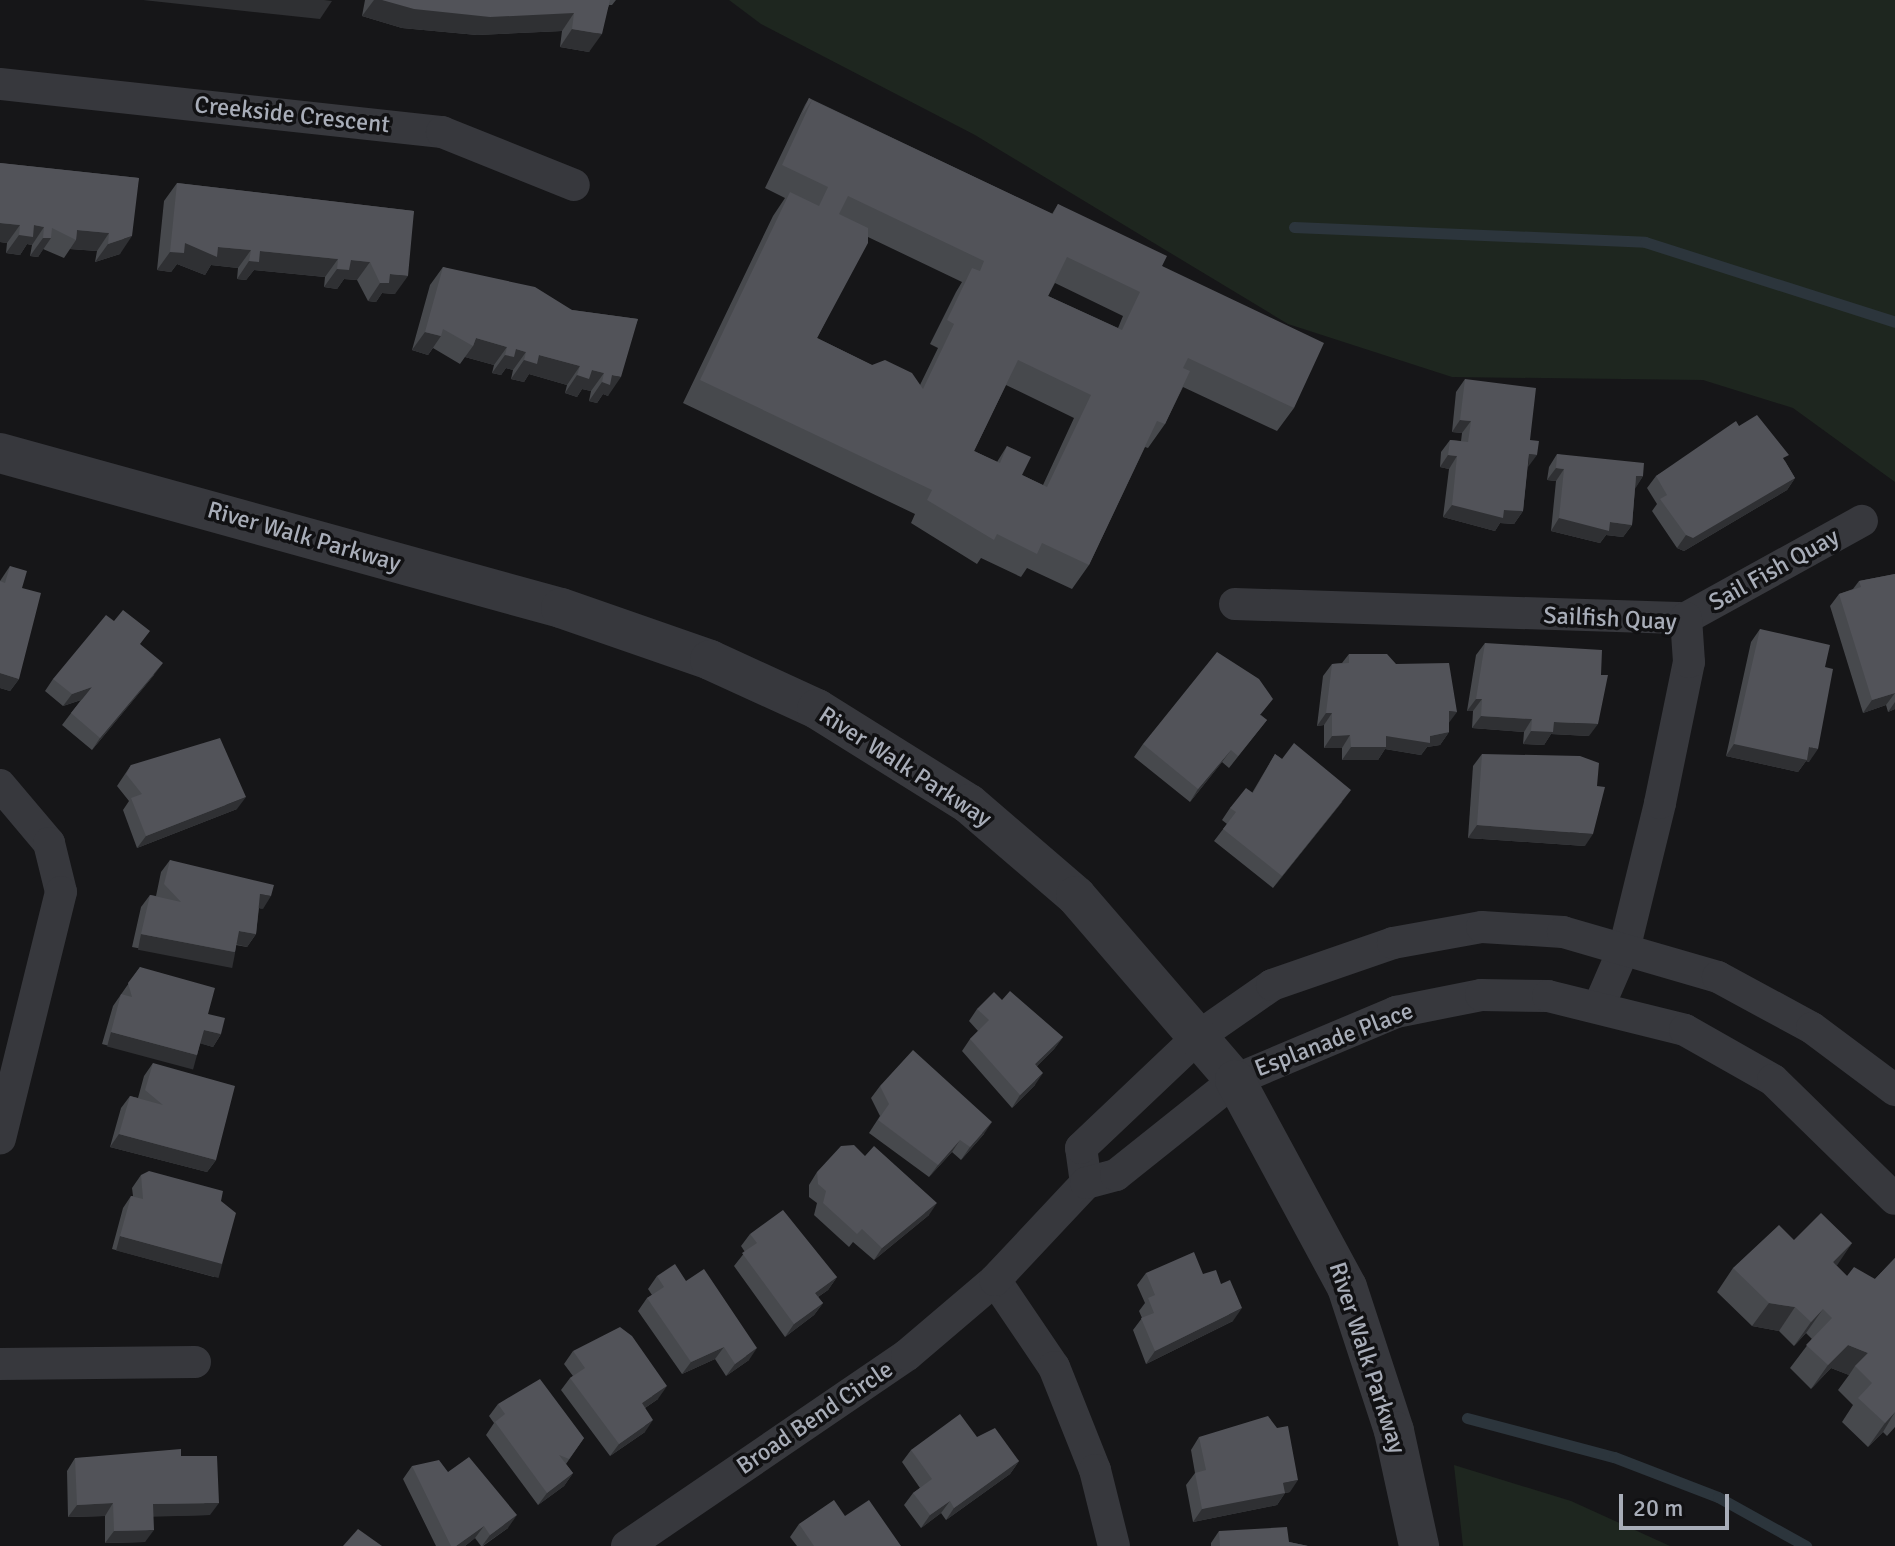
<!DOCTYPE html>
<style>
body{margin:0}
#map{position:relative;width:1895px;height:1546px;overflow:hidden;background:#161618;font-family:Signika,sans-serif}
div>[style]{position:absolute}
[style*='--x']{left:calc(var(--x)*1px);top:calc(var(--y)*1px);width:calc(var(--w)*1px);rotate:calc(var(--a)*1deg)}
.green>*{inset:0;background:#1e261f}
.stream>*{height:11px;margin:-5.5px;padding:0 5.5px;transform-origin:5.5px;border-radius:5.5px;background:#2c353c}
.minor>*{height:32px;margin:-16px;padding:0 16px;transform-origin:16px;border-radius:16px;background:#37383d}
.tertiary>*{height:40px;margin:-20px;padding:0 20px;transform-origin:20px;border-radius:20px;background:#37383d}
.wall>*{inset:0;background:#47494d}
.shaded-wall>*{inset:0;background:#2f3033;transform-origin:0 0}
.building>*{inset:0;background:#525359}
span{translate:-50% -50%;white-space:nowrap;text-align:center;line-height:1.15;-webkit-text-stroke:7px #111113;paint-order:stroke}
.street-label{font-size:24px;color:#a8adb8}
.scale{position:absolute;left:1619px;top:1494px;width:110px;height:36px;box-sizing:border-box;border:4px solid #a8adb8;border-top:0;padding-left:10px;font-size:24px;line-height:28px;white-space:nowrap;color:#a8adb8;-webkit-text-stroke:6px #111113;paint-order:stroke}
</style>
<div id="map">
<div class="green">
<div style="clip-path:polygon(729px 0,1895px 0,1895px 482px,1793px 408px,1703px 380px,1452px 377px,1288px 324px,975px 135px,761px 24px)"></div>
<div style="clip-path:polygon(1454px 1465px,1571px 1501px,1670px 1546px,1463px 1546px)"></div>
</div>
<div class="stream">
<div style="--x:1294;--y:227;--w:351;--a:2.4"></div>
<div style="--x:1645;--y:242;--w:262;--a:17.7"></div>
<div style="--x:1467;--y:1418;--w:152;--a:14.9"></div>
<div style="--x:1614;--y:1457;--w:111;--a:21"></div>
<div style="--x:1718;--y:1497;--w:101;--a:29.1"></div>
</div>
<div class="minor">
<div style="--x:0;--y:84;--w:445;--a:6.2"></div>
<div style="--x:442;--y:132;--w:142;--a:21.9"></div>
<div style="--x:1235;--y:604;--w:451;--a:1.8"></div>
<div style="--x:1686;--y:618;--w:201;--a:-28.9"></div>
<div style="--x:0;--y:785;--w:76;--a:49.8"></div>
<div style="--x:49;--y:843;--w:50;--a:76.2"></div>
<div style="--x:61;--y:892;--w:254;--a:103.9"></div>
<div style="--x:1599;--y:1006;--w:65;--a:-66.6"></div>
<div style="--x:1625;--y:946;--w:147;--a:-76.2"></div>
<div style="--x:1660;--y:803;--w:144;--a:-78.4"></div>
<div style="--x:1689;--y:662;--w:44;--a:-93.9"></div>
<div style="--x:1086;--y:1183;--w:35;--a:-98"></div>
<div style="--x:1081;--y:1148;--w:163;--a:-43.5"></div>
<div style="--x:1199;--y:1036;--w:89;--a:-34.9"></div>
<div style="--x:1272;--y:985;--w:128;--a:-19.1"></div>
<div style="--x:1393;--y:943;--w:90;--a:-10.2"></div>
<div style="--x:1482;--y:927;--w:81;--a:3.5"></div>
<div style="--x:1563;--y:932;--w:161;--a:16.2"></div>
<div style="--x:1718;--y:977;--w:107;--a:28.5"></div>
<div style="--x:1812;--y:1028;--w:104;--a:36.8"></div>
<div style="--x:995;--y:1280;--w:105;--a:55.9"></div>
<div style="--x:1054;--y:1367;--w:111;--a:68.3"></div>
<div style="--x:1095;--y:1470;--w:78;--a:76"></div>
<div style="--x:0;--y:1364;--w:195;--a:-0.6"></div>
<div style="--x:627;--y:1546;--w:339;--a:-34.3"></div>
<div style="--x:907;--y:1355;--w:116;--a:-40.4"></div>
<div style="--x:995;--y:1280;--w:133;--a:-46.8"></div>
<div style="--x:1086;--y:1183;--w:31;--a:-15"></div>
<div style="--x:1116;--y:1175;--w:152;--a:-38.6"></div>
<div style="--x:1235;--y:1080;--w:175;--a:-22.9"></div>
<div style="--x:1396;--y:1012;--w:87;--a:-11.3"></div>
<div style="--x:1481;--y:995;--w:67;--a:0.9"></div>
<div style="--x:1548;--y:996;--w:141;--a:13.9"></div>
<div style="--x:1685;--y:1030;--w:101;--a:29.6"></div>
<div style="--x:1773;--y:1080;--w:170;--a:44.3"></div>
</div>
<div class="tertiary">
<div style="--x:0;--y:453;--w:582;--a:15.45"></div>
<div style="--x:561;--y:608;--w:158;--a:19.2"></div>
<div style="--x:710;--y:660;--w:118;--a:24.6"></div>
<div style="--x:817;--y:709;--w:179;--a:32"></div>
<div style="--x:969;--y:804;--w:141;--a:40.7"></div>
<div style="--x:1076;--y:896;--w:243;--a:49.2"></div>
<div style="--x:1235;--y:1080;--w:235;--a:61.6"></div>
<div style="--x:1347;--y:1287;--w:151;--a:71.9"></div>
<div style="--x:1394;--y:1431;--w:118;--a:77.7"></div>
</div>
<div class="wall">
<div style="clip-path:polygon(365px 0,616px 0,612px 5px,609px 5px,589px 52px,560px 47px,562px 31px,477px 35px,402px 28px,362px 16px)"></div>
<div style="clip-path:polygon(evenodd,809px 98px,1052px 214px,1058px 204px,1162px 266px,1294px 408px,1277px 431px,1183px 387px,1165px 424px,1148px 448px,1145px 447px,1089px 565px,1072px 589px,1027px 568px,1021px 577px,981px 558px,977px 564px,911px 523px,915px 514px,683px 403px,773px 216px,785px 198px,765px 188px,805px 105px,809px 98px,868px 237px,962px 282px,956px 292px,930px 344px,938px 348px,920px 385px,872px 365px,817px 338px,868px 237px,809px 98px,1055px 283px,1123px 316px,1118px 328px,1048px 296px,1055px 283px,809px 98px,1006px 385px,1074px 418px,1043px 485px,1022px 475px,1007px 446px,997px 462px,974px 451px,1006px 385px)"></div>
<div style="clip-path:polygon(0 163px,139px 178px,120px 254px,95px 262px,97px 251px,70px 249px,64px 258px,43px 249px,38px 257px,30px 256px,32px 245px,27px 244px,20px 255px,6px 253px,7px 243px,0 242px)"></div>
<div style="clip-path:polygon(177px 183px,414px 211px,395px 294px,382px 293px,376px 302px,368px 301px,357px 280px,344px 279px,337px 289px,324px 287px,325px 277px,254px 270px,246px 280px,237px 279px,238px 268px,211px 265px,205px 275px,177px 264px,171px 272px,157px 270px,164px 201px)"></div>
<div style="clip-path:polygon(443px 267px,572px 310px,638px 319px,608px 396px,603px 394px,597px 403px,589px 401px,591px 391px,582px 389px,577px 397px,565px 393px,567px 385px,529px 374px,524px 382px,511px 379px,513px 370px,506px 368px,501px 375px,492px 373px,494px 365px,465px 357px,460px 364px,433px 348px,428px 355px,412px 350px,430px 285px)"></div>
<div style="clip-path:polygon(1465px 379px,1530px 440px,1523px 511px,1514px 524px,1500px 523px,1495px 531px,1443px 517px,1449px 469px,1440px 467px,1441px 452px,1450px 440px,1461px 441px,1462px 433px,1452px 432px,1456px 392px)"></div>
<div style="clip-path:polygon(1739px 426px,1785px 461px,1795px 478px,1787px 490px,1684px 551px,1677px 548px,1652px 511px,1657px 504px,1647px 488px,1656px 476px)"></div>
<div style="clip-path:polygon(1557px 454px,1643px 476px,1635px 488px,1632px 525px,1623px 537px,1606px 535px,1600px 543px,1551px 531px,1556px 481px,1547px 480px,1549px 467px)"></div>
<div style="clip-path:polygon(10px 566px,22px 588px,19px 679px,10px 691px,0 688px,0 581px)"></div>
<div style="clip-path:polygon(1895px 574px,1895px 709px,1888px 712px,1886px 705px,1863px 713px,1830px 606px,1839px 594px,1853px 589px,1859px 581px)"></div>
<div style="clip-path:polygon(1760px 629px,1825px 667px,1809px 762px,1806px 761px,1798px 772px,1726px 756px,1751px 642px)"></div>
<div style="clip-path:polygon(1485px 643px,1589px 736px,1551px 734px,1544px 745px,1523px 744px,1524px 732px,1472px 728px,1473px 711px,1467px 711px,1476px 655px)"></div>
<div style="clip-path:polygon(140px 644px,154px 675px,92px 750px,62px 725px,81px 700px,63px 706px,45px 691px,53px 679px)"></div>
<div style="clip-path:polygon(1349px 654px,1449px 723px,1449px 732px,1440px 745px,1427px 747px,1421px 755px,1385px 749px,1378px 760px,1342px 760px,1342px 748px,1324px 748px,1324px 725px,1317px 726px,1323px 676px,1332px 664px,1342px 663px)"></div>
<div style="clip-path:polygon(1261px 715px,1267px 720px,1229px 768px,1222px 762px,1190px 802px,1134px 757px,1143px 744px)"></div>
<div style="clip-path:polygon(1275px 754px,1342px 802px,1273px 888px,1214px 841px,1227px 824px,1222px 820px,1230px 808px,1252px 793px)"></div>
<div style="clip-path:polygon(1482px 754px,1585px 846px,1468px 838px,1473px 766px)"></div>
<div style="clip-path:polygon(131px 765px,237px 809px,137px 848px,123px 810px,129px 801px,117px 786px)"></div>
<div style="clip-path:polygon(170px 860px,263px 909px,259px 908px,256px 934px,247px 947px,236px 945px,235px 952px,226px 965px,132px 947px,141px 907px,150px 895px,156px 896px,161px 872px)"></div>
<div style="clip-path:polygon(140px 967px,208px 1014px,221px 1034px,213px 1047px,200px 1043px,197px 1055px,188px 1067px,102px 1044px,113px 1006px)"></div>
<div style="clip-path:polygon(1002px 1000px,1063px 1037px,1054px 1049px,1037px 1066px,1035px 1085px,1012px 1108px,962px 1051px,970px 1039px,978px 1031px,969px 1021px,977px 1009px)"></div>
<div style="clip-path:polygon(153px 1063px,216px 1160px,207px 1172px,110px 1147px,121px 1108px,130px 1096px,138px 1098px,144px 1076px)"></div>
<div style="clip-path:polygon(880px 1086px,984px 1134px,961px 1160px,952px 1152px,929px 1177px,869px 1133px,880px 1116px,871px 1098px)"></div>
<div style="clip-path:polygon(817px 1172px,929px 1215px,874px 1260px,853px 1242px,849px 1247px,814px 1215px,817px 1203px,809px 1197px,809px 1185px)"></div>
<div style="clip-path:polygon(141px 1175px,221px 1201px,214px 1277px,112px 1249px,123px 1208px,131px 1196px,133px 1196px,132px 1188px)"></div>
<div style="clip-path:polygon(750px 1234px,837px 1277px,828px 1290px,818px 1297px,823px 1303px,814px 1315px,785px 1337px,734px 1266px,745px 1252px,741px 1246px)"></div>
<div style="clip-path:polygon(1794px 1240px,1852px 1243px,1836px 1265px,1847px 1276px,1875px 1279px,1895px 1258px,1895px 1427px,1887px 1436px,1883px 1432px,1868px 1447px,1842px 1422px,1853px 1405px,1838px 1390px,1849px 1375px,1831px 1368px,1811px 1389px,1790px 1368px,1812px 1339px,1806px 1333px,1794px 1346px,1779px 1331px,1752px 1326px,1717px 1292px,1733px 1268px)"></div>
<div style="clip-path:polygon(1146px 1273px,1203px 1274px,1233px 1321px,1146px 1364px,1133px 1330px,1142px 1318px,1139px 1311px,1145px 1303px,1137px 1285px)"></div>
<div style="clip-path:polygon(657px 1276px,686px 1281px,749px 1360px,726px 1376px,715px 1359px,682px 1374px,638px 1311px,647px 1298px,652px 1295px,648px 1289px)"></div>
<div style="clip-path:polygon(573px 1351px,658px 1399px,645px 1408px,645px 1432px,610px 1456px,561px 1390px,570px 1378px,573px 1376px,564px 1364px)"></div>
<div style="clip-path:polygon(498px 1404px,584px 1438px,566px 1464px,573px 1473px,564px 1486px,538px 1505px,486px 1435px,494px 1423px,489px 1416px)"></div>
<div style="clip-path:polygon(977px 1437px,1019px 1461px,1010px 1474px,946px 1520px,941px 1513px,921px 1528px,904px 1505px,913px 1493px,920px 1488px,902px 1462px,911px 1450px)"></div>
<div style="clip-path:polygon(1199px 1437px,1290px 1492px,1285px 1493px,1277px 1505px,1193px 1522px,1186px 1485px,1195px 1473px,1191px 1450px)"></div>
<div style="clip-path:polygon(181px 1456px,210px 1515px,153px 1516px,145px 1542px,105px 1543px,105px 1516px,68px 1517px,67px 1471px,75px 1458px)"></div>
<div style="clip-path:polygon(412px 1466px,448px 1472px,508px 1528px,483px 1546px,481px 1546px,475px 1538px,465px 1546px,436px 1546px,403px 1479px)"></div>
<div style="clip-path:polygon(845px 1516px,901px 1546px,797px 1546px,790px 1537px,799px 1524px)"></div>
<div style="clip-path:polygon(1219px 1531px,1289px 1542px,1308px 1546px,1211px 1546px,1211px 1543px)"></div>
</div>
<div class="shaded-wall">
<div style="clip-path:polygon(143px 0,324px 0,332px 1px,320px 19px)"></div>
<div style="clip-path:polygon(374px 0,382px 0,574px 13px,562px 31px,477px 35px,402px 28px,362px 16px)"></div>
<div style="clip-path:polygon(572px 29px,602px 34px,589px 52px,560px 47px)"></div>
<div style="clip-path:polygon(0 223px,20px 225px,7px 243px,0 242px)"></div>
<div style="clip-path:polygon(34px 225px,44px 227px,32px 245px,27px 244px,20px 255px,6px 253px,19px 235px)"></div>
<div style="clip-path:polygon(77px 230px,109px 233px,97px 251px,70px 249px,76px 240px)"></div>
<div style="clip-path:polygon(132px 236px,120px 254px,95px 262px,108px 244px)"></div>
<div style="clip-path:polygon(43px 238px,51px 238px,38px 257px,30px 256px)"></div>
<div style="clip-path:polygon(185px 243px,218px 247px,251px 250px,238px 268px,211px 265px,205px 275px,177px 264px,171px 272px,157px 270px,170px 252px)"></div>
<div style="clip-path:polygon(260px 251px,338px 259px,325px 277px,254px 270px,246px 280px,237px 279px,249px 261px)"></div>
<div style="clip-path:polygon(351px 260px,370px 262px,357px 280px,344px 279px,337px 289px,324px 287px,337px 269px)"></div>
<div style="clip-path:polygon(390px 274px,408px 276px,395px 294px,382px 293px,376px 302px,368px 301px,380px 283px)"></div>
<div style="clip-path:polygon(425px 332px,441px 336px,428px 355px,412px 350px)"></div>
<div style="clip-path:polygon(476px 338px,507px 347px,494px 365px,465px 357px,473px 346px)"></div>
<div style="clip-path:polygon(516px 349px,526px 352px,513px 370px,506px 368px,501px 375px,492px 373px,505px 355px)"></div>
<div style="clip-path:polygon(539px 355px,580px 366px,567px 385px,529px 374px,524px 382px,511px 379px,524px 360px)"></div>
<div style="clip-path:polygon(592px 370px,604px 373px,591px 391px,582px 389px,577px 397px,565px 393px,577px 375px)"></div>
<div style="clip-path:polygon(612px 375px,621px 377px,608px 396px,603px 394px,597px 403px,589px 401px,602px 382px)"></div>
<div style="clip-path:polygon(1460px 420px,1471px 421px,1462px 433px,1452px 432px)"></div>
<div style="clip-path:polygon(1529px 454px,1537px 455px,1528px 467px)"></div>
<div style="clip-path:polygon(1448px 455px,1457px 456px,1449px 469px,1440px 467px)"></div>
<div style="clip-path:polygon(1556px 468px,1564px 469px,1556px 481px,1547px 480px)"></div>
<div style="clip-path:polygon(1636px 476px,1643px 476px,1635px 489px)"></div>
<div style="clip-path:polygon(1795px 478px,1787px 490px,1684px 551px,1677px 548px,1686px 535px)"></div>
<div style="clip-path:polygon(1452px 505px,1504px 510px,1523px 511px,1514px 524px,1500px 523px,1495px 531px,1443px 517px)"></div>
<div style="clip-path:polygon(1559px 518px,1610px 522px,1632px 525px,1623px 537px,1606px 535px,1600px 543px,1551px 531px)"></div>
<div style="clip-path:polygon(163px 663px,154px 675px,92px 750px,100px 738px)"></div>
<div style="clip-path:polygon(0 673px,19px 679px,10px 691px,0 688px)"></div>
<div style="clip-path:polygon(92px 687px,84px 699px,63px 706px,72px 694px)"></div>
<div style="clip-path:polygon(1895px 693px,1886px 705px,1863px 713px,1872px 700px)"></div>
<div style="clip-path:polygon(1476px 699px,1482px 699px,1473px 711px,1467px 711px)"></div>
<div style="clip-path:polygon(1895px 702px,1895px 709px,1888px 712px)"></div>
<div style="clip-path:polygon(1449px 711px,1457px 712px,1448px 724px)"></div>
<div style="clip-path:polygon(1326px 713px,1332px 713px,1324px 725px,1317px 726px)"></div>
<div style="clip-path:polygon(1481px 716px,1532px 719px,1524px 732px,1472px 728px)"></div>
<div style="clip-path:polygon(1554px 722px,1598px 724px,1589px 736px,1551px 734px,1544px 745px,1523px 744px,1531px 731px)"></div>
<div style="clip-path:polygon(1449px 732px,1440px 745px,1427px 747px,1421px 755px,1385px 749px,1378px 760px,1342px 760px,1351px 747px,1386px 736px,1430px 736px)"></div>
<div style="clip-path:polygon(1350px 735px,1342px 748px,1324px 748px,1332px 736px)"></div>
<div style="clip-path:polygon(1734px 744px,1809px 747px,1818px 749px,1809px 762px,1806px 761px,1798px 772px,1726px 756px)"></div>
<div style="clip-path:polygon(1231px 750px,1222px 762px,1190px 802px,1198px 789px)"></div>
<div style="clip-path:polygon(1351px 790px,1342px 802px,1273px 888px,1282px 876px)"></div>
<div style="clip-path:polygon(246px 797px,237px 809px,137px 848px,146px 836px)"></div>
<div style="clip-path:polygon(1477px 825px,1593px 834px,1585px 846px,1468px 838px)"></div>
<div style="clip-path:polygon(260px 894px,271px 896px,263px 909px,252px 906px)"></div>
<div style="clip-path:polygon(239px 931px,256px 934px,247px 947px,231px 943px)"></div>
<div style="left:141px;top:934px;width:96px;height:16px;rotate:11deg"></div>
<div style="clip-path:polygon(204px 1030px,221px 1034px,213px 1047px,195px 1042px)"></div>
<div style="left:111px;top:1032px;width:89px;height:15px;rotate:15deg"></div>
<div style="clip-path:polygon(1063px 1037px,1054px 1049px,1026px 1077px,1035px 1064px)"></div>
<div style="clip-path:polygon(1043px 1073px,1035px 1085px,1012px 1108px,1020px 1095px)"></div>
<div style="clip-path:polygon(992px 1122px,984px 1134px,961px 1160px,970px 1147px)"></div>
<div style="clip-path:polygon(119px 1134px,216px 1160px,207px 1172px,110px 1147px)"></div>
<div style="clip-path:polygon(960px 1140px,952px 1152px,929px 1177px,938px 1165px)"></div>
<div style="clip-path:polygon(937px 1203px,929px 1215px,874px 1260px,882px 1248px)"></div>
<div style="left:120px;top:1236px;width:106px;height:15px;rotate:15deg"></div>
<div style="clip-path:polygon(1852px 1243px,1836px 1267px,1833px 1262px)"></div>
<div style="clip-path:polygon(837px 1277px,828px 1290px,806px 1305px,815px 1293px)"></div>
<div style="clip-path:polygon(823px 1303px,814px 1315px,785px 1337px,794px 1324px)"></div>
<div style="clip-path:polygon(1769px 1303px,1795px 1307px,1779px 1331px,1752px 1326px)"></div>
<div style="clip-path:polygon(1242px 1308px,1233px 1321px,1146px 1364px,1155px 1351px)"></div>
<div style="clip-path:polygon(1823px 1309px,1806px 1333px,1794px 1346px,1811px 1322px)"></div>
<div style="clip-path:polygon(1848px 1345px,1868px 1353px,1855px 1366px,1849px 1375px,1831px 1368px,1811px 1389px,1828px 1365px)"></div>
<div style="clip-path:polygon(724px 1347px,715px 1359px,682px 1374px,691px 1362px)"></div>
<div style="clip-path:polygon(757px 1348px,749px 1360px,726px 1376px,735px 1364px)"></div>
<div style="clip-path:polygon(667px 1386px,658px 1399px,633px 1416px,642px 1403px)"></div>
<div style="clip-path:polygon(1895px 1412px,1883px 1432px,1868px 1447px,1885px 1423px)"></div>
<div style="clip-path:polygon(653px 1420px,645px 1432px,610px 1456px,619px 1444px)"></div>
<div style="clip-path:polygon(1019px 1461px,1010px 1474px,946px 1520px,954px 1508px)"></div>
<div style="clip-path:polygon(573px 1473px,564px 1486px,538px 1505px,547px 1493px)"></div>
<div style="clip-path:polygon(1298px 1480px,1290px 1492px,1285px 1493px,1277px 1505px,1193px 1522px,1202px 1509px,1283px 1483px)"></div>
<div style="clip-path:polygon(950px 1501px,941px 1513px,921px 1528px,930px 1515px)"></div>
<div style="clip-path:polygon(113px 1503px,105px 1516px,68px 1517px,77px 1505px)"></div>
<div style="clip-path:polygon(219px 1503px,210px 1515px,144px 1517px,153px 1504px)"></div>
<div style="clip-path:polygon(517px 1515px,508px 1528px,482px 1546px,490px 1535px)"></div>
<div style="clip-path:polygon(484px 1526px,475px 1538px,465px 1546px,456px 1546px)"></div>
<div style="clip-path:polygon(154px 1530px,145px 1542px,105px 1543px,114px 1531px)"></div>
</div>
<div class="building">
<div style="clip-path:polygon(382px 0,610px 0,602px 34px,572px 29px,574px 13px,490px 17px,414px 9px)"></div>
<div style="clip-path:polygon(809px 98px,812px 100px,802px 115px)"></div>
<div style="clip-path:polygon(evenodd,812px 100px,1053px 214px,1058px 204px,1167px 256px,1162px 266px,1324px 343px,1294px 408px,1188px 358px,1183px 368px,1190px 371px,1165px 424px,1157px 421px,1089px 565px,1042px 543px,1037px 554px,997px 534px,994px 540px,927px 500px,932px 490px,700px 380px,790px 192px,819px 206px,828px 187px,782px 165px,812px 100px,848px 196px,984px 261px,980px 271px,972px 268px,947px 320px,954px 324px,923px 389px,912px 373px,885px 360px,872px 365px,817px 338px,868px 243px,868px 228px,839px 214px,848px 196px,812px 100px,1067px 257px,1140px 292px,1122px 330px,1048px 296px,1067px 257px,812px 100px,1018px 360px,1091px 395px,1047px 487px,1022px 475px,1031px 457px,1007px 446px,1000px 463px,974px 451px,1018px 360px)"></div>
<div style="clip-path:polygon(0 163px,139px 178px,132px 236px,108px 244px,109px 233px,77px 230px,76px 240px,52px 228px,51px 238px,43px 238px,44px 227px,34px 225px,33px 237px,19px 235px,20px 225px,0 223px)"></div>
<div style="clip-path:polygon(177px 183px,414px 211px,408px 276px,390px 274px,389px 283px,380px 283px,370px 262px,351px 260px,349px 270px,337px 269px,338px 259px,260px 251px,259px 262px,249px 261px,251px 250px,218px 247px,217px 257px,185px 243px,184px 253px,170px 252px)"></div>
<div style="clip-path:polygon(443px 267px,535px 287px,572px 310px,638px 319px,621px 377px,612px 375px,610px 385px,602px 382px,604px 373px,592px 370px,589px 379px,577px 375px,580px 366px,539px 355px,537px 364px,524px 360px,526px 352px,516px 349px,514px 357px,505px 355px,507px 347px,476px 338px,473px 346px,443px 329px,441px 336px,425px 332px)"></div>
<div style="clip-path:polygon(1465px 379px,1536px 388px,1530px 440px,1539px 441px,1537px 455px,1529px 454px,1523px 511px,1504px 510px,1503px 518px,1452px 505px,1457px 456px,1448px 455px,1450px 440px,1468px 442px,1471px 421px,1460px 420px)"></div>
<div style="clip-path:polygon(1757px 415px,1789px 455px,1783px 458px,1795px 478px,1693px 538px,1686px 535px,1660px 499px,1667px 495px,1656px 476px,1736px 421px,1739px 426px)"></div>
<div style="clip-path:polygon(1557px 454px,1644px 463px,1643px 476px,1636px 476px,1632px 525px,1610px 522px,1609px 531px,1559px 518px,1564px 469px,1556px 468px)"></div>
<div style="clip-path:polygon(10px 566px,27px 571px,22px 588px,41px 593px,19px 679px,0 673px,0 581px,5px 583px)"></div>
<div style="clip-path:polygon(1895px 574px,1895px 694px,1895px 693px,1872px 700px,1839px 594px,1861px 587px,1859px 581px)"></div>
<div style="clip-path:polygon(123px 610px,150px 631px,140px 644px,163px 663px,100px 738px,71px 713px,92px 687px,72px 694px,53px 679px,106px 615px,114px 621px)"></div>
<div style="clip-path:polygon(1760px 629px,1830px 645px,1825px 667px,1833px 669px,1818px 749px,1809px 747px,1807px 760px,1734px 744px)"></div>
<div style="clip-path:polygon(1485px 643px,1602px 650px,1601px 675px,1608px 675px,1598px 724px,1554px 722px,1553px 732px,1531px 731px,1532px 719px,1481px 716px,1482px 699px,1476px 699px)"></div>
<div style="clip-path:polygon(1217px 652px,1259px 679px,1273px 699px,1260px 715px,1267px 720px,1238px 756px,1231px 750px,1198px 789px,1143px 744px)"></div>
<div style="clip-path:polygon(1349px 654px,1387px 654px,1396px 664px,1449px 663px,1457px 712px,1449px 711px,1449px 732px,1430px 736px,1430px 743px,1386px 736px,1386px 747px,1351px 747px,1350px 735px,1332px 736px,1332px 713px,1326px 713px,1332px 664px,1349px 663px)"></div>
<div style="clip-path:polygon(220px 738px,246px 797px,146px 836px,131px 798px,142px 794px,126px 774px,131px 765px)"></div>
<div style="clip-path:polygon(1294px 743px,1351px 790px,1282px 876px,1223px 829px,1236px 812px,1230px 808px,1246px 788px,1253px 793px,1275px 754px,1282px 759px)"></div>
<div style="clip-path:polygon(1482px 754px,1580px 756px,1599px 763px,1597px 786px,1605px 787px,1593px 834px,1477px 825px)"></div>
<div style="clip-path:polygon(170px 860px,274px 885px,271px 896px,260px 894px,256px 934px,239px 931px,235px 952px,141px 934px,150px 895px,181px 902px,164px 884px)"></div>
<div style="clip-path:polygon(140px 967px,215px 988px,208px 1014px,225px 1018px,221px 1034px,204px 1030px,197px 1055px,111px 1032px,121px 994px,132px 997px,128px 983px)"></div>
<div style="clip-path:polygon(1010px 991px,1063px 1037px,1035px 1064px,1043px 1073px,1020px 1095px,970px 1039px,989px 1020px,977px 1009px,994px 992px,1002px 1000px)"></div>
<div style="clip-path:polygon(913px 1050px,992px 1122px,970px 1147px,960px 1140px,938px 1165px,878px 1120px,889px 1104px,880px 1086px)"></div>
<div style="clip-path:polygon(153px 1063px,235px 1086px,216px 1160px,119px 1134px,130px 1096px,163px 1105px,145px 1090px)"></div>
<div style="clip-path:polygon(854px 1145px,865px 1156px,874px 1146px,937px 1203px,882px 1248px,862px 1229px,857px 1234px,823px 1203px,826px 1191px,818px 1184px,817px 1172px,841px 1146px)"></div>
<div style="clip-path:polygon(149px 1171px,223px 1191px,221px 1201px,236px 1213px,222px 1264px,120px 1236px,131px 1196px,143px 1199px,141px 1175px)"></div>
<div style="clip-path:polygon(783px 1210px,837px 1277px,815px 1293px,823px 1303px,794px 1324px,742px 1253px,757px 1243px,750px 1234px)"></div>
<div style="clip-path:polygon(1821px 1213px,1852px 1243px,1833px 1262px,1847px 1276px,1854px 1267px,1875px 1279px,1895px 1258px,1895px 1412px,1885px 1423px,1858px 1398px,1872px 1383px,1855px 1366px,1868px 1353px,1848px 1345px,1828px 1365px,1806px 1345px,1832px 1318px,1823px 1309px,1811px 1322px,1795px 1307px,1769px 1303px,1733px 1268px,1779px 1225px,1794px 1240px)"></div>
<div style="clip-path:polygon(1194px 1252px,1203px 1274px,1216px 1270px,1221px 1284px,1230px 1280px,1242px 1308px,1155px 1351px,1141px 1318px,1154px 1313px,1148px 1298px,1155px 1295px,1146px 1273px)"></div>
<div style="clip-path:polygon(675px 1264px,686px 1281px,704px 1269px,757px 1348px,735px 1364px,724px 1347px,691px 1362px,647px 1298px,664px 1287px,657px 1276px)"></div>
<div style="clip-path:polygon(620px 1327px,632px 1336px,667px 1386px,642px 1403px,653px 1420px,619px 1444px,570px 1378px,585px 1368px,573px 1351px)"></div>
<div style="clip-path:polygon(540px 1379px,584px 1438px,569px 1459px,559px 1455px,573px 1473px,547px 1493px,495px 1422px,505px 1414px,498px 1404px)"></div>
<div style="clip-path:polygon(960px 1414px,977px 1437px,995px 1428px,1019px 1461px,954px 1508px,950px 1501px,930px 1515px,913px 1493px,932px 1479px,911px 1450px)"></div>
<div style="clip-path:polygon(1268px 1416px,1277px 1428px,1288px 1426px,1298px 1480px,1283px 1483px,1285px 1493px,1202px 1509px,1195px 1473px,1206px 1470px,1199px 1437px)"></div>
<div style="clip-path:polygon(181px 1449px,181px 1456px,217px 1456px,219px 1503px,153px 1504px,154px 1530px,114px 1531px,113px 1503px,77px 1505px,75px 1458px)"></div>
<div style="clip-path:polygon(469px 1457px,517px 1515px,490px 1535px,484px 1526px,456px 1546px,451px 1546px,412px 1466px,439px 1460px,448px 1472px)"></div>
<div style="clip-path:polygon(834px 1500px,845px 1516px,869px 1500px,901px 1546px,814px 1546px,799px 1524px)"></div>
<div style="clip-path:polygon(1287px 1527px,1289px 1542px,1308px 1546px,1220px 1546px,1219px 1531px)"></div>
<div style="clip-path:polygon(358px 1529px,382px 1546px,343px 1546px)"></div>
</div>
<div class="street-label">
<span style="left:292px;top:115px;rotate:6deg">Creekside Crescent</span>
<span style="left:304px;top:537px;rotate:16deg">River Walk Parkway</span>
<span style="left:1774px;top:570px;rotate:-29deg">Sail Fish Quay</span>
<span style="left:1610px;top:619px;rotate:3deg">Sailfish Quay</span>
<span style="left:905px;top:767px;rotate:33deg">River Walk Parkway</span>
<span style="left:1334px;top:1040px;rotate:-21deg">Esplanade Place</span>
<span style="left:1367px;top:1358px;rotate:72deg">River Walk Parkway</span>
<span style="left:815px;top:1418px;rotate:-34deg">Broad Bend Circle</span>
</div>
<div class="scale">20 m</div>
</div>
